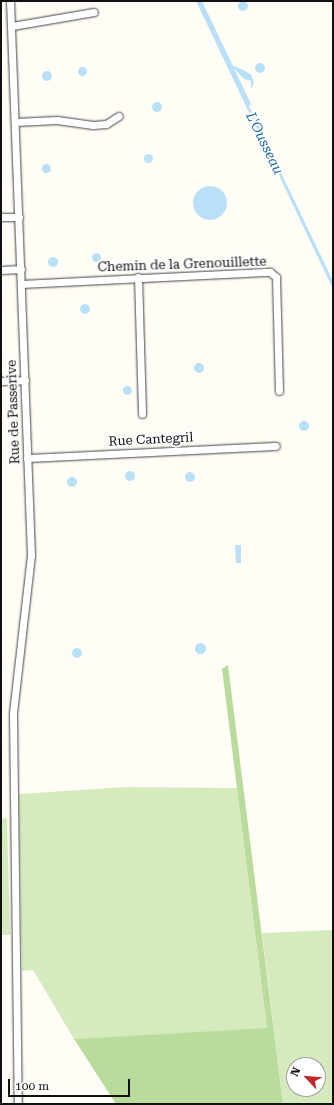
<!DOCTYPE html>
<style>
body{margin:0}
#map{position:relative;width:334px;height:1105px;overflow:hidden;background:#fffdf5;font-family:"Roboto Serif",serif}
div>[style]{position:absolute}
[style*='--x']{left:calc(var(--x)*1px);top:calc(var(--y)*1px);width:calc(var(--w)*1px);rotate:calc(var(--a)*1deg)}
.green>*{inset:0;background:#d5ebbd}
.forest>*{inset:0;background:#b9dc9c}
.water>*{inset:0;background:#b9e0f7}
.round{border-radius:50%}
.roads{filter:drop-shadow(0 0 1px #444) drop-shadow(0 0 1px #444)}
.minor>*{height:7px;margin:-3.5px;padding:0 3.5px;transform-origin:3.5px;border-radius:3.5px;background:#fff}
span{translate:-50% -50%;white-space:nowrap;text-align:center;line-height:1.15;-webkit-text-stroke:4px #fff;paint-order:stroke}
.street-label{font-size:13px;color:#111}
.water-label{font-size:14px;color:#1768a6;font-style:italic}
.frame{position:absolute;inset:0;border:2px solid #111;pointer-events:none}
.north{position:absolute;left:286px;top:1057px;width:40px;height:40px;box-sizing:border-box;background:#fff;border:1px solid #a0a0a0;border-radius:50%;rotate:296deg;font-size:11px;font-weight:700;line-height:16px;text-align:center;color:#111}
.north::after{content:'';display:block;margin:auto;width:14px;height:18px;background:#c4262e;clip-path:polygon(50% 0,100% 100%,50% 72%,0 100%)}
.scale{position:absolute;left:8px;top:1079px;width:122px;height:18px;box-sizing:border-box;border:2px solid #111;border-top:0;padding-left:5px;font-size:12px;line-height:14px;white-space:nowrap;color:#111;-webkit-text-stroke:3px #fff;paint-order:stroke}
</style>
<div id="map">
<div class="green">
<div style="clip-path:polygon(126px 787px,237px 788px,267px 1029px,74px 1039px,33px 970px,22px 971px,19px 794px)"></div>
<div style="clip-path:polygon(7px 818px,10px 935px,1px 935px,1px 819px)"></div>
<div style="clip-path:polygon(evenodd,333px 930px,333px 1104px,283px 1104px,262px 933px,333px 930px,294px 1065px,318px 1065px,318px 1089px,294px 1089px,294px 1065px)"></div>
</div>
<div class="forest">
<div style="clip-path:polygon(228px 665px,283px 1104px,116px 1104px,74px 1039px,267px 1028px,222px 669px)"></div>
</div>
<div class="water">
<div style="clip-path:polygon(196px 1px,202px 1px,251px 104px,249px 106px,333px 281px,333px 289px)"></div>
<div class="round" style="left:238px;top:1px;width:10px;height:10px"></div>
<div class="round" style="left:255px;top:63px;width:10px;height:10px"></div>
<div style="clip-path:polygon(230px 64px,251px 74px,254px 83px,251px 89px,251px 81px,244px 79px)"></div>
<div class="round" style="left:77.5px;top:66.5px;width:9px;height:9px"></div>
<div class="round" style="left:42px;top:71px;width:10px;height:10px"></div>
<div class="round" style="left:152px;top:102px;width:10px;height:10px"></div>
<div class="round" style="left:143.5px;top:153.5px;width:9px;height:9px"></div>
<div class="round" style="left:41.5px;top:163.5px;width:9px;height:9px"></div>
<div class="round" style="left:193px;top:186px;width:34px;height:34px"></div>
<div class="round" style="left:91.5px;top:252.5px;width:9px;height:9px"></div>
<div class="round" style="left:48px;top:257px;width:10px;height:10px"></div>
<div class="round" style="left:80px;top:304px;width:10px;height:10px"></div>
<div class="round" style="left:194px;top:363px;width:10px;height:10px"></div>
<div class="round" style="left:122.5px;top:385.5px;width:9px;height:9px"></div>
<div class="round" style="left:299px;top:421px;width:10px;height:10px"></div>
<div class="round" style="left:155px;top:434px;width:10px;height:10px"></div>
<div class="round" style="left:125px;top:471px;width:10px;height:10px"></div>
<div class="round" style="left:185px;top:472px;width:10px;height:10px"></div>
<div class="round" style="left:67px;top:477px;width:10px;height:10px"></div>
<div style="clip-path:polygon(235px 545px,241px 545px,241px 563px,236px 563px)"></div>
<div class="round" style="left:194.5px;top:642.5px;width:11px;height:11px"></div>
<div class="round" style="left:72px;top:648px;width:10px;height:10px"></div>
</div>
<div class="roads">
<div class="minor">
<div style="--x:10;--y:1;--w:554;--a:87.83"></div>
<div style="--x:31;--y:555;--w:160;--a:96.5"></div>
<div style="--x:13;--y:714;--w:390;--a:89.3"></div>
<div style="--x:12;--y:26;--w:83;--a:-9.7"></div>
<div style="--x:15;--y:122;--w:42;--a:-2.7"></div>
<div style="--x:57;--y:120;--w:36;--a:8"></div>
<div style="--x:93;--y:125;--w:13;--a:-4"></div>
<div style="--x:106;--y:124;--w:15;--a:-32"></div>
<div style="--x:1;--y:217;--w:18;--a:0"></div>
<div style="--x:1;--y:270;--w:20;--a:-3"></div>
<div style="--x:138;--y:277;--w:137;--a:88.3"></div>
<div style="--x:21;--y:284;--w:249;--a:-2.8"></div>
<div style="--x:270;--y:272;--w:8;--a:40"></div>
<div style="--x:276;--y:277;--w:114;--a:88.5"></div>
<div style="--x:1;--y:381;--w:24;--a:-2"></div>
<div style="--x:27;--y:458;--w:249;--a:-2.8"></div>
</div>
</div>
<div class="street-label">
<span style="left:182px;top:265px;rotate:-2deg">Chemin de la Grenouillette</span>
<span style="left:14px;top:412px;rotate:-92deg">Rue de Passerive</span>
<span style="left:151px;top:440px;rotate:-3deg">Rue Cantegril</span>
</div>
<div class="water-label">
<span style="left:265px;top:143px;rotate:64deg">L'Ousseau</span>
</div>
<div class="frame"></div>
<div class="north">N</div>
<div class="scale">100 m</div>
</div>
